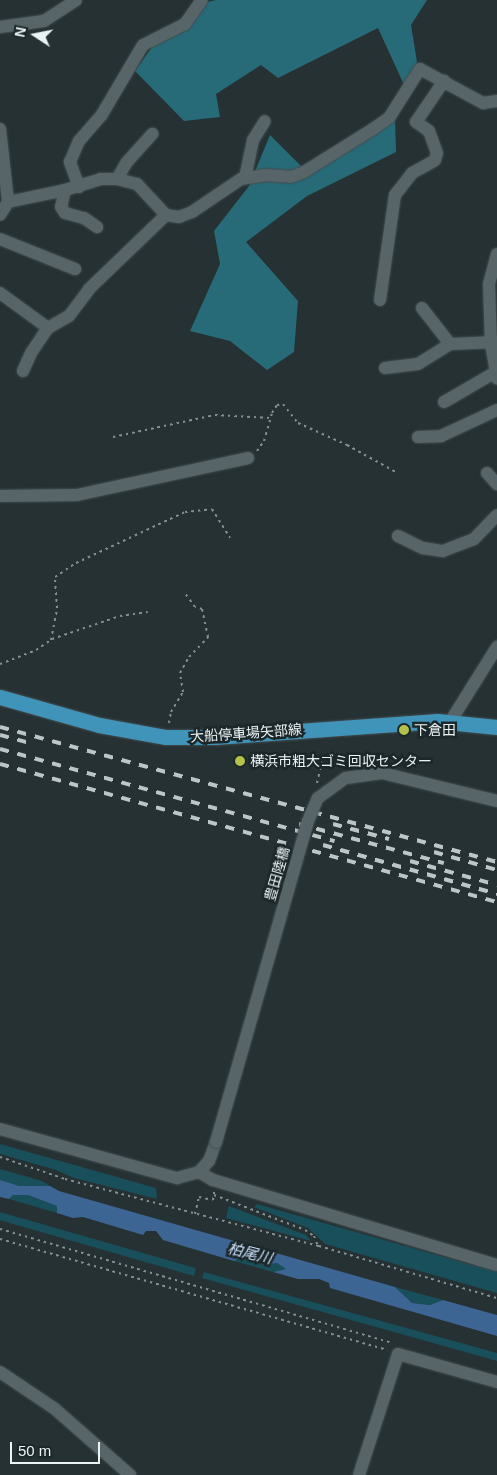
<!DOCTYPE html>
<meta charset="utf-8">
<style>
body{margin:0}
#map{position:relative;width:497px;height:1475px;overflow:hidden;background:#253133;font-family:Helvetica,"Noto Sans JP",sans-serif}
div>[style]{position:absolute}
[style*='--x']{left:calc(var(--x)*1px);top:calc(var(--y)*1px);width:calc(var(--w)*1px);rotate:calc(var(--a)*1deg)}
.green>*{inset:0;background:#184f5a;transform-origin:0 0}
.forest>*{inset:0;background:#276b79}
.water>*{inset:0;background:#3d6593}
.path>*{height:2px;margin-top:-1px;transform-origin:0;background:repeating-linear-gradient(90deg,#858f91 0 2.5px,transparent 0 6.5px)}
.roads{filter:drop-shadow(0 0 1px #434d4f) drop-shadow(0 0 1px #434d4f)}
.minor>*{height:12px;margin:-6px;padding:0 6px;transform-origin:6px;border-radius:6px;background:#586568}
.major>*{height:15px;margin:-7.5px;padding:0 7.5px;transform-origin:7.5px;border-radius:7.5px;background:#4194b9}
.rail>*{height:4px;margin-top:-2px;transform-origin:0;background:repeating-linear-gradient(90deg,#bdc5c7 0 9px,transparent 0 18px)}
.bridges{filter:drop-shadow(0 0 1px #434d4f) drop-shadow(0 0 1px #434d4f)}
.minor-bridge>*{height:12px;margin:-6px;padding:0 6px;transform-origin:6px;border-radius:6px;background:#586568}
.dots>*{width:14px;height:14px;translate:-50% -50%;box-sizing:border-box;border:2px solid #1b2729;border-radius:50%}
span{translate:-50% -50%;white-space:nowrap;text-align:center;line-height:1.15;-webkit-text-stroke:5px #1b2729;paint-order:stroke}
.poi-label{font-size:14px;color:#ecf3f5}
.left{translate:0 -50%;text-align:left}
.street-label{font-size:14px;color:#ecf3f5}
.water-label{font-size:15px;color:#cae1fe;font-style:italic}
.north{position:absolute;left:10px;top:10px;width:50px;height:50px;-webkit-text-stroke:4px #1b2729;paint-order:stroke;rotate:281deg;font-size:14px;font-weight:700;line-height:20px;text-align:center;color:#ecf3f5}
.north::after{content:'';display:block;margin:auto;width:18px;height:22px;background:#ecf3f5;clip-path:polygon(50% 0,100% 100%,50% 72%,0 100%)}
.scale{position:absolute;left:10px;top:1442px;width:90px;height:22px;box-sizing:border-box;border:2px solid #ecf3f5;border-top:0;padding-left:6px;font-size:15px;line-height:18px;white-space:nowrap;color:#ecf3f5;-webkit-text-stroke:4px #1b2729;paint-order:stroke}
</style>
<div id="map">
<div class="green">
<div style="clip-path:polygon(0 1144px,156px 1188px,157px 1199px,74px 1178px,56px 1170px,0 1154px)"></div>
<div style="clip-path:polygon(0 1169px,42px 1181px,50px 1186px,19px 1186px,3px 1182px,0 1180px)"></div>
<div style="clip-path:polygon(13px 1195px,28px 1195px,57px 1206px,57px 1213px,9px 1199px)"></div>
<div style="clip-path:polygon(257px 1204px,497px 1272px,497px 1293px,325px 1244px,308px 1228px,254px 1207px)"></div>
<div style="clip-path:polygon(229px 1206px,306px 1235px,311px 1241px,226px 1218px)"></div>
<div style="left:0;top:1212px;width:204px;height:8px;rotate:16deg"></div>
<div style="clip-path:polygon(246px 1255px,264px 1265px,277px 1263px,286px 1269px,273px 1272px,234px 1261px,237px 1256px)"></div>
<div style="clip-path:polygon(204px 1272px,497px 1353px,497px 1361px,202px 1278px)"></div>
<div style="clip-path:polygon(395px 1287px,443px 1300px,430px 1305px,412px 1303px)"></div>
</div>
<div class="forest">
<div style="clip-path:polygon(216px 0,427px 0,411px 25px,417px 62px,405px 87px,378px 28px,278px 78px,261px 65px,216px 94px,220px 117px,184px 121px,135px 71px,154px 44px,207px 2px)"></div>
<div style="clip-path:polygon(395px 118px,396px 152px,307px 196px,246px 242px,298px 301px,294px 352px,267px 370px,230px 341px,190px 331px,220px 264px,214px 231px,249px 186px,270px 135px,301px 166px)"></div>
</div>
<div class="water">
<div style="clip-path:polygon(0 1180px,19px 1186px,50px 1186px,59px 1191px,395px 1287px,412px 1303px,430px 1305px,443px 1300px,497px 1315px,497px 1336px,330px 1288px,329px 1283px,319px 1279px,298px 1279px,273px 1272px,286px 1269px,277px 1263px,264px 1265px,246px 1255px,234px 1261px,163px 1240px,156px 1231px,146px 1231px,143px 1235px,83px 1217px,73px 1218px,57px 1213px,57px 1206px,28px 1195px,13px 1195px,9px 1199px,0 1197px)"></div>
</div>
<div class="path">
<div style="--x:113;--y:437;--w:104;--a:-12.2"></div>
<div style="--x:215;--y:415;--w:55;--a:3.1"></div>
<div style="--x:257;--y:451;--w:12;--a:-55"></div>
<div style="--x:264;--y:441;--w:29;--a:-74"></div>
<div style="--x:272;--y:413;--w:9;--a:-58"></div>
<div style="--x:277;--y:405;--w:6;--a:-9"></div>
<div style="--x:283;--y:404;--w:24;--a:52"></div>
<div style="--x:298;--y:423;--w:54;--a:24.2"></div>
<div style="--x:347;--y:445;--w:56;--a:28.9"></div>
<div style="--x:52;--y:639;--w:72;--a:-18.7"></div>
<div style="--x:120;--y:616;--w:28;--a:-8"></div>
<div style="--x:0;--y:664;--w:39;--a:-21"></div>
<div style="--x:36;--y:650;--w:18;--a:-34"></div>
<div style="--x:51;--y:640;--w:33;--a:-79"></div>
<div style="--x:57;--y:608;--w:31;--a:-94"></div>
<div style="--x:55;--y:577;--w:25;--a:-34"></div>
<div style="--x:76;--y:563;--w:120;--a:-25.1"></div>
<div style="--x:185;--y:512;--w:27;--a:-6"></div>
<div style="--x:212;--y:509;--w:34;--a:58"></div>
<div style="--x:169;--y:723;--w:11;--a:-80"></div>
<div style="--x:171;--y:712;--w:23;--a:-59"></div>
<div style="--x:183;--y:692;--w:19;--a:-99"></div>
<div style="--x:180;--y:673;--w:18;--a:-61"></div>
<div style="--x:189;--y:657;--w:28;--a:-46"></div>
<div style="--x:208;--y:637;--w:29;--a:-102"></div>
<div style="--x:202;--y:609;--w:7;--a:-164"></div>
<div style="--x:195;--y:607;--w:19;--a:-126"></div>
<div style="--x:317;--y:783;--w:27;--a:-77"></div>
<div style="--x:323;--y:757;--w:8;--a:-30"></div>
<div style="--x:0;--y:1157;--w:69;--a:18.7"></div>
<div style="--x:65;--y:1179;--w:263;--a:14.8"></div>
<div style="--x:319;--y:1246;--w:185;--a:16.3"></div>
<div style="--x:214;--y:1192;--w:3;--a:90"></div>
<div style="--x:214;--y:1195;--w:97;--a:21"></div>
<div style="--x:305;--y:1230;--w:11;--a:34"></div>
<div style="--x:314;--y:1236;--w:11;--a:68"></div>
<div style="--x:195;--y:1214;--w:17;--a:-77"></div>
<div style="--x:199;--y:1197;--w:14;--a:12"></div>
<div style="--x:213;--y:1200;--w:5;--a:-79"></div>
<div style="--x:0;--y:1229;--w:409;--a:16.2"></div>
<div style="--x:0;--y:1239;--w:403;--a:16"></div>
</div>
<div class="roads">
<div class="minor">
<div style="--x:0;--y:27;--w:44;--a:-7.8"></div>
<div style="--x:44;--y:21;--w:38;--a:-33"></div>
<div style="--x:0;--y:129;--w:73;--a:83.7"></div>
<div style="--x:8;--y:202;--w:15;--a:122"></div>
<div style="--x:245;--y:178;--w:39;--a:-78"></div>
<div style="--x:253;--y:140;--w:22;--a:-58"></div>
<div style="--x:117;--y:179;--w:20;--a:-60"></div>
<div style="--x:127;--y:162;--w:38;--a:-48"></div>
<div style="--x:79;--y:187;--w:27;--a:-110"></div>
<div style="--x:70;--y:162;--w:23;--a:-67"></div>
<div style="--x:79;--y:141;--w:33;--a:-49"></div>
<div style="--x:101;--y:116;--w:82;--a:-59.4"></div>
<div style="--x:143;--y:45;--w:47;--a:-26.6"></div>
<div style="--x:185;--y:24;--w:29;--a:-55"></div>
<div style="--x:65;--y:190;--w:17;--a:103"></div>
<div style="--x:61;--y:207;--w:7;--a:56"></div>
<div style="--x:65;--y:213;--w:20;--a:15"></div>
<div style="--x:84;--y:218;--w:16;--a:35"></div>
<div style="--x:8;--y:202;--w:58;--a:-11.9"></div>
<div style="--x:65;--y:190;--w:37;--a:-17"></div>
<div style="--x:100;--y:179;--w:17;--a:0"></div>
<div style="--x:117;--y:179;--w:21;--a:14"></div>
<div style="--x:137;--y:184;--w:42;--a:46.9"></div>
<div style="--x:166;--y:215;--w:13;--a:9"></div>
<div style="--x:179;--y:217;--w:14;--a:-21"></div>
<div style="--x:192;--y:212;--w:59;--a:-34"></div>
<div style="--x:241;--y:179;--w:24;--a:-9"></div>
<div style="--x:265;--y:175;--w:26;--a:4"></div>
<div style="--x:291;--y:177;--w:14;--a:-21"></div>
<div style="--x:304;--y:172;--w:81;--a:-31.9"></div>
<div style="--x:373;--y:129;--w:19;--a:-35"></div>
<div style="--x:389;--y:118;--w:58;--a:-57.7"></div>
<div style="--x:420;--y:69;--w:72;--a:28.4"></div>
<div style="--x:483;--y:103;--w:14;--a:-8"></div>
<div style="--x:0;--y:239;--w:81;--a:21.8"></div>
<div style="--x:497;--y:254;--w:31;--a:105"></div>
<div style="--x:489;--y:284;--w:60;--a:88.1"></div>
<div style="--x:491;--y:344;--w:35;--a:80"></div>
<div style="--x:0;--y:293;--w:59;--a:36.1"></div>
<div style="--x:380;--y:300;--w:106;--a:-81.9"></div>
<div style="--x:395;--y:195;--w:28;--a:-52"></div>
<div style="--x:412;--y:173;--w:26;--a:-29"></div>
<div style="--x:435;--y:160;--w:7;--a:-74"></div>
<div style="--x:437;--y:153;--w:23;--a:-110"></div>
<div style="--x:429;--y:131;--w:16;--a:-145"></div>
<div style="--x:416;--y:122;--w:50;--a:-55.7"></div>
<div style="--x:422;--y:308;--w:46;--a:52.1"></div>
<div style="--x:385;--y:368;--w:33;--a:-7"></div>
<div style="--x:418;--y:364;--w:38;--a:-32"></div>
<div style="--x:450;--y:344;--w:47;--a:-2.4"></div>
<div style="--x:23;--y:371;--w:20;--a:-66"></div>
<div style="--x:31;--y:353;--w:30;--a:-56"></div>
<div style="--x:48;--y:328;--w:24;--a:-30"></div>
<div style="--x:69;--y:316;--w:34;--a:-53"></div>
<div style="--x:89;--y:289;--w:107;--a:-43.9"></div>
<div style="--x:444;--y:402;--w:58;--a:-30.1"></div>
<div style="--x:418;--y:437;--w:23;--a:-2"></div>
<div style="--x:441;--y:436;--w:62;--a:-24.9"></div>
<div style="--x:487;--y:473;--w:15;--a:48"></div>
<div style="--x:0;--y:496;--w:77;--a:-0.7"></div>
<div style="--x:77;--y:495;--w:175;--a:-12.2"></div>
<div style="--x:398;--y:536;--w:28;--a:26"></div>
<div style="--x:423;--y:548;--w:20;--a:9"></div>
<div style="--x:443;--y:551;--w:33;--a:-21"></div>
<div style="--x:474;--y:539;--w:33;--a:-46"></div>
<div style="--x:450;--y:722;--w:89;--a:-57.9"></div>
<div style="--x:0;--y:1129;--w:184;--a:15.5"></div>
<div style="--x:177;--y:1178;--w:23;--a:-15"></div>
<div style="--x:199;--y:1172;--w:15;--a:-48"></div>
<div style="--x:209;--y:1161;--w:20;--a:-70"></div>
<div style="--x:199;--y:1172;--w:16;--a:30"></div>
<div style="--x:213;--y:1180;--w:296;--a:16.7"></div>
<div style="--x:0;--y:1372;--w:66;--a:33.9"></div>
<div style="--x:55;--y:1409;--w:100;--a:41.3"></div>
<div style="--x:359;--y:1475;--w:127;--a:-72.1"></div>
<div style="--x:398;--y:1354;--w:103;--a:15.8"></div>
</div>
<div class="major">
<div style="--x:0;--y:697;--w:103;--a:15.8"></div>
<div style="--x:99;--y:725;--w:68;--a:10.2"></div>
<div style="--x:166;--y:737;--w:49;--a:0"></div>
<div style="--x:215;--y:737;--w:223;--a:-4.1"></div>
<div style="--x:437;--y:721;--w:60;--a:5.7"></div>
</div>
</div>
<div class="rail">
<div style="--x:0;--y:727;--w:515;--a:15.2"></div>
<div style="--x:0;--y:735;--w:35;--a:15"></div>
<div style="--x:0;--y:749;--w:347;--a:15.4"></div>
<div style="--x:0;--y:764;--w:516;--a:15.52"></div>
<div style="--x:299;--y:824;--w:150;--a:15.1"></div>
<div style="--x:333;--y:824;--w:58;--a:15"></div>
<div style="--x:323;--y:845;--w:181;--a:15.7"></div>
<div style="--x:434;--y:852;--w:66;--a:15.9"></div>
<div style="--x:410;--y:861;--w:90;--a:15.4"></div>
</div>
<div class="bridges">
<div class="minor-bridge">
<div style="--x:216;--y:1142;--w:334;--a:-74"></div>
<div style="--x:308;--y:821;--w:25;--a:-67"></div>
<div style="--x:318;--y:798;--w:34;--a:-36"></div>
<div style="--x:346;--y:778;--w:36;--a:-8"></div>
<div style="--x:382;--y:773;--w:118;--a:13.7"></div>
</div>
</div>
<div class="dots">
<div style="left:404px;top:730px;background:#b4c24a"></div>
<div style="left:240px;top:761px;background:#b4c24a"></div>
</div>
<div class="poi-label">
<span class="left" style="left:414px;top:730px">下倉田</span>
<span class="left" style="left:250px;top:761px">横浜市粗大ゴミ回収センター</span>
</div>
<div class="street-label">
<span style="left:246px;top:733px;rotate:-4deg">大船停車場矢部線</span>
<span style="left:277px;top:874px;rotate:-74deg">豊田陸橋</span>
</div>
<div class="water-label">
<span style="left:250px;top:1253px;rotate:14deg">柏尾川</span>
</div>
<div class="north">N</div>
<div class="scale">50 m</div>
</div>
